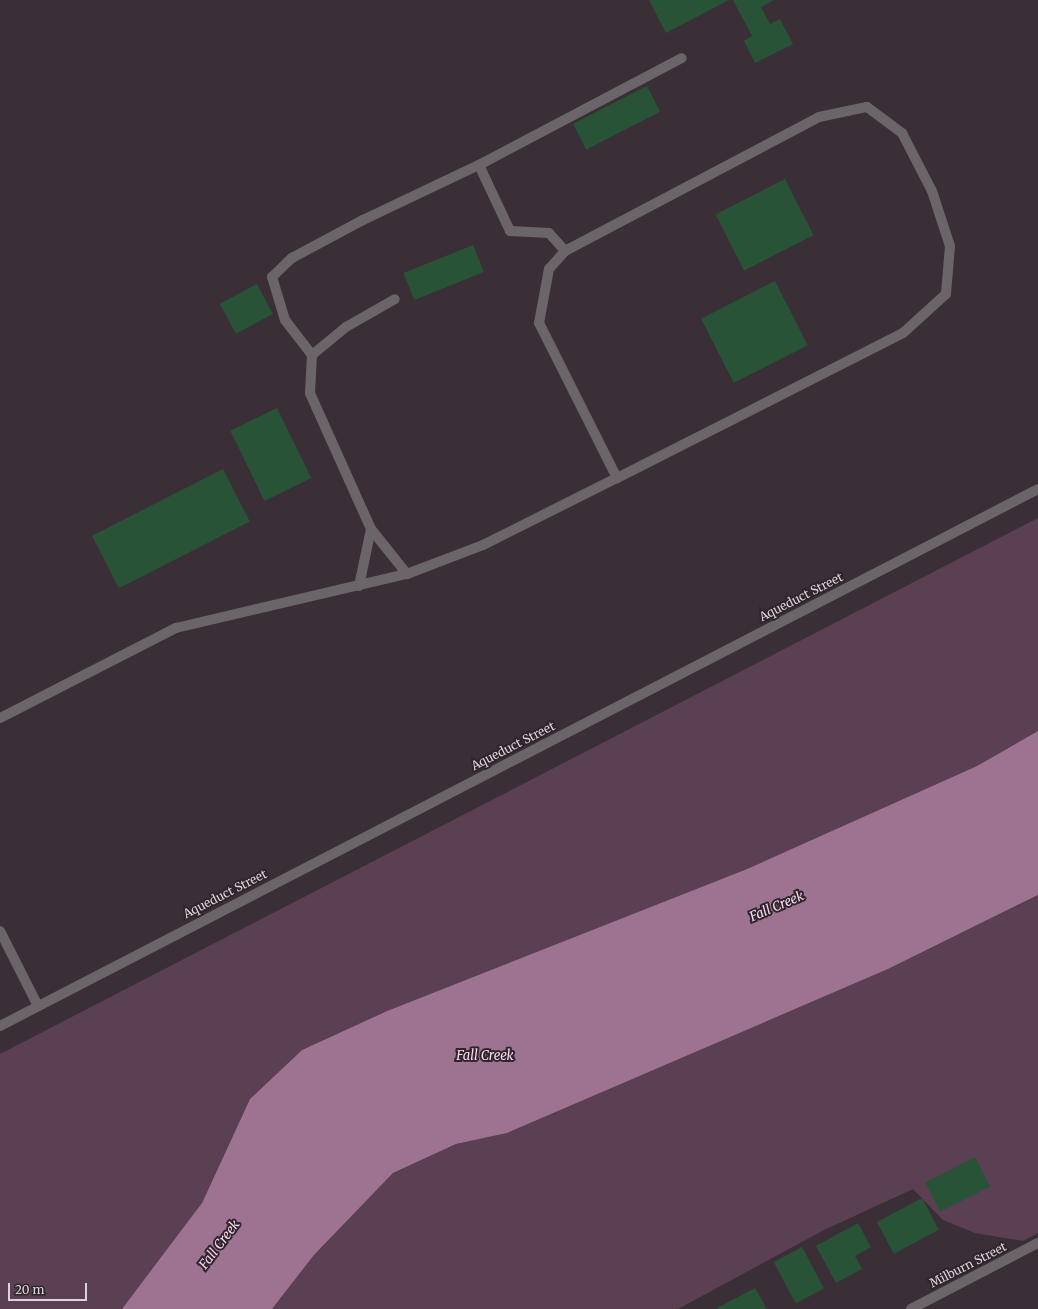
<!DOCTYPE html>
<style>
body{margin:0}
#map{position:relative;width:1038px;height:1309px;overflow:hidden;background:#3b2f37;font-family:Merriweather,serif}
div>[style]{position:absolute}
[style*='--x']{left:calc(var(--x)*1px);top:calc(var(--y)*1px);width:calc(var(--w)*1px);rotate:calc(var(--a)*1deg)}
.green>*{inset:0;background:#5a4052}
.water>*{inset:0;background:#9e7392}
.building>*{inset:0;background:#285336;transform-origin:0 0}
.lane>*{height:10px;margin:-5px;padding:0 5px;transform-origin:5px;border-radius:5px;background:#6b6569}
.street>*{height:10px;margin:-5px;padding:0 5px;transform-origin:5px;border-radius:5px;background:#6b6569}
span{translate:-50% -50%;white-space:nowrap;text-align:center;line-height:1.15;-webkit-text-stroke:4px #31252d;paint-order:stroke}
.street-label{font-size:12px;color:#ddd4da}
.water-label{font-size:13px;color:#f7dbee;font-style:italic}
.scale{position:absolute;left:8px;top:1283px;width:79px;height:18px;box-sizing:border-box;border:2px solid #ddd4da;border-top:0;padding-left:5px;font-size:12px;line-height:14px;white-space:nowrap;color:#ddd4da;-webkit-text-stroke:3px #31252d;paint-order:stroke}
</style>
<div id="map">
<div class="green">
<div style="clip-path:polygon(1038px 518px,1038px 731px,977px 766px,747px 869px,387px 1011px,302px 1050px,250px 1099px,202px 1203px,129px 1304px,122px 1309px,0 1309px,0 1054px)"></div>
<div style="clip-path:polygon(1038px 895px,1038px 1233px,1023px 1241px,975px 1233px,943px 1220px,913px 1189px,824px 1230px,678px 1309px,272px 1309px,314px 1255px,393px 1173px,456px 1144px,507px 1133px,888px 969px)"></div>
</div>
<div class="water">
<div style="clip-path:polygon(1038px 731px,1038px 895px,888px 969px,507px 1133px,456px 1144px,393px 1173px,314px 1255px,272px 1309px,122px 1309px,202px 1203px,250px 1099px,302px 1050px,387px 1011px,747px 869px,977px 766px)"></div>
</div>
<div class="building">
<div style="clip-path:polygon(649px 0,729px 0,666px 33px)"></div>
<div style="clip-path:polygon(733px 0,774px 0,761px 7px,770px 24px,780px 19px,793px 44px,755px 63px,744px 41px,752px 36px)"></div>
<div style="left:647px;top:86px;width:29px;height:83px;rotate:63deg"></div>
<div style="left:785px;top:179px;width:63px;height:78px;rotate:63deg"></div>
<div style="left:473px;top:245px;width:29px;height:75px;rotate:68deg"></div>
<div style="left:775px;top:281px;width:72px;height:83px;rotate:63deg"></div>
<div style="left:257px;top:284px;width:34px;height:42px;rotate:62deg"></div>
<div style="left:277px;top:408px;width:78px;height:52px;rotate:64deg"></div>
<div style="left:223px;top:469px;width:59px;height:147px;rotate:63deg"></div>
<div style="left:975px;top:1157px;width:33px;height:56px;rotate:63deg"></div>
<div style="left:922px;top:1198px;width:36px;height:51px;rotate:62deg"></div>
<div style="clip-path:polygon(858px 1223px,871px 1247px,855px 1256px,862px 1269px,836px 1283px,816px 1246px)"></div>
<div style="left:802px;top:1247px;width:47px;height:32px;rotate:62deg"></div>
<div style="clip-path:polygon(755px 1288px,767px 1309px,718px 1309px,717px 1308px)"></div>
</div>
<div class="lane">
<div style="--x:867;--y:107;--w:44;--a:36.6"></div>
<div style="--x:902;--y:133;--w:65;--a:62.7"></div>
<div style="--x:932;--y:191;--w:58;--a:71.9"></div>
<div style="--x:950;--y:246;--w:48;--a:94.8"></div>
<div style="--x:946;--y:294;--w:58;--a:137.8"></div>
<div style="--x:903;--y:333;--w:321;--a:153.1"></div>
<div style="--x:617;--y:478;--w:174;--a:-116.7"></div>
<div style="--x:539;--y:323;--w:55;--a:-79.5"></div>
<div style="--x:549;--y:269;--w:24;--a:-48"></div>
<div style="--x:565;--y:251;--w:287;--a:-27.8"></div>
<div style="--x:819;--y:117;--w:49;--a:-11.8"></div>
<div style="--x:479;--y:165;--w:73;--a:64.8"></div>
<div style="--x:510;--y:231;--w:39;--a:3"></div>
<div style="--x:549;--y:233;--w:24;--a:48"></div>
<div style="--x:312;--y:355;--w:44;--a:-39.5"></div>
<div style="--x:346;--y:327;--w:56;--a:-29.7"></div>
<div style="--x:371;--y:529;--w:149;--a:-114.2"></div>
<div style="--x:310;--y:393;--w:38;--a:-87"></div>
<div style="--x:312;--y:355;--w:44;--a:-127.6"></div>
<div style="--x:285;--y:320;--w:45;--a:-106.8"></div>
<div style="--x:272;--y:277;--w:28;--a:-44"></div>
<div style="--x:292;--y:258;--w:81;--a:-28.2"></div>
<div style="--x:363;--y:220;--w:128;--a:-25.4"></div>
<div style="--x:479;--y:165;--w:229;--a:-27.8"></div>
<div style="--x:359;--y:586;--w:58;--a:-78.1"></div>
<div style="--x:371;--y:529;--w:58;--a:51.3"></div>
<div style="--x:0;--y:718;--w:198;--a:-27.1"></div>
<div style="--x:176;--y:628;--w:237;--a:-13.2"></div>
<div style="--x:407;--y:574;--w:81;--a:-20.9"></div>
<div style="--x:483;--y:545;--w:150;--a:-26.6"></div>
<div style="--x:0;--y:931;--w:84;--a:63.1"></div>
</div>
<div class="street">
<div style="--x:0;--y:1026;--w:1169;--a:-27.35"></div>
<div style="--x:911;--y:1309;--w:143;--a:-27.5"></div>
</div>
<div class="street-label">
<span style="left:801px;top:597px;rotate:-27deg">Aqueduct Street</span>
<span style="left:513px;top:746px;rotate:-27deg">Aqueduct Street</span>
<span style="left:225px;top:894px;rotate:-27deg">Aqueduct Street</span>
<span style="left:968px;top:1265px;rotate:-27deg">Milburn Street</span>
</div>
<div class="water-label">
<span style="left:777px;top:907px;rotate:-23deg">Fall Creek</span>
<span style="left:485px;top:1056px">Fall Creek</span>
<span style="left:220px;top:1245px;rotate:-53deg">Fall Creek</span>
</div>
<div class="scale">20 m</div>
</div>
